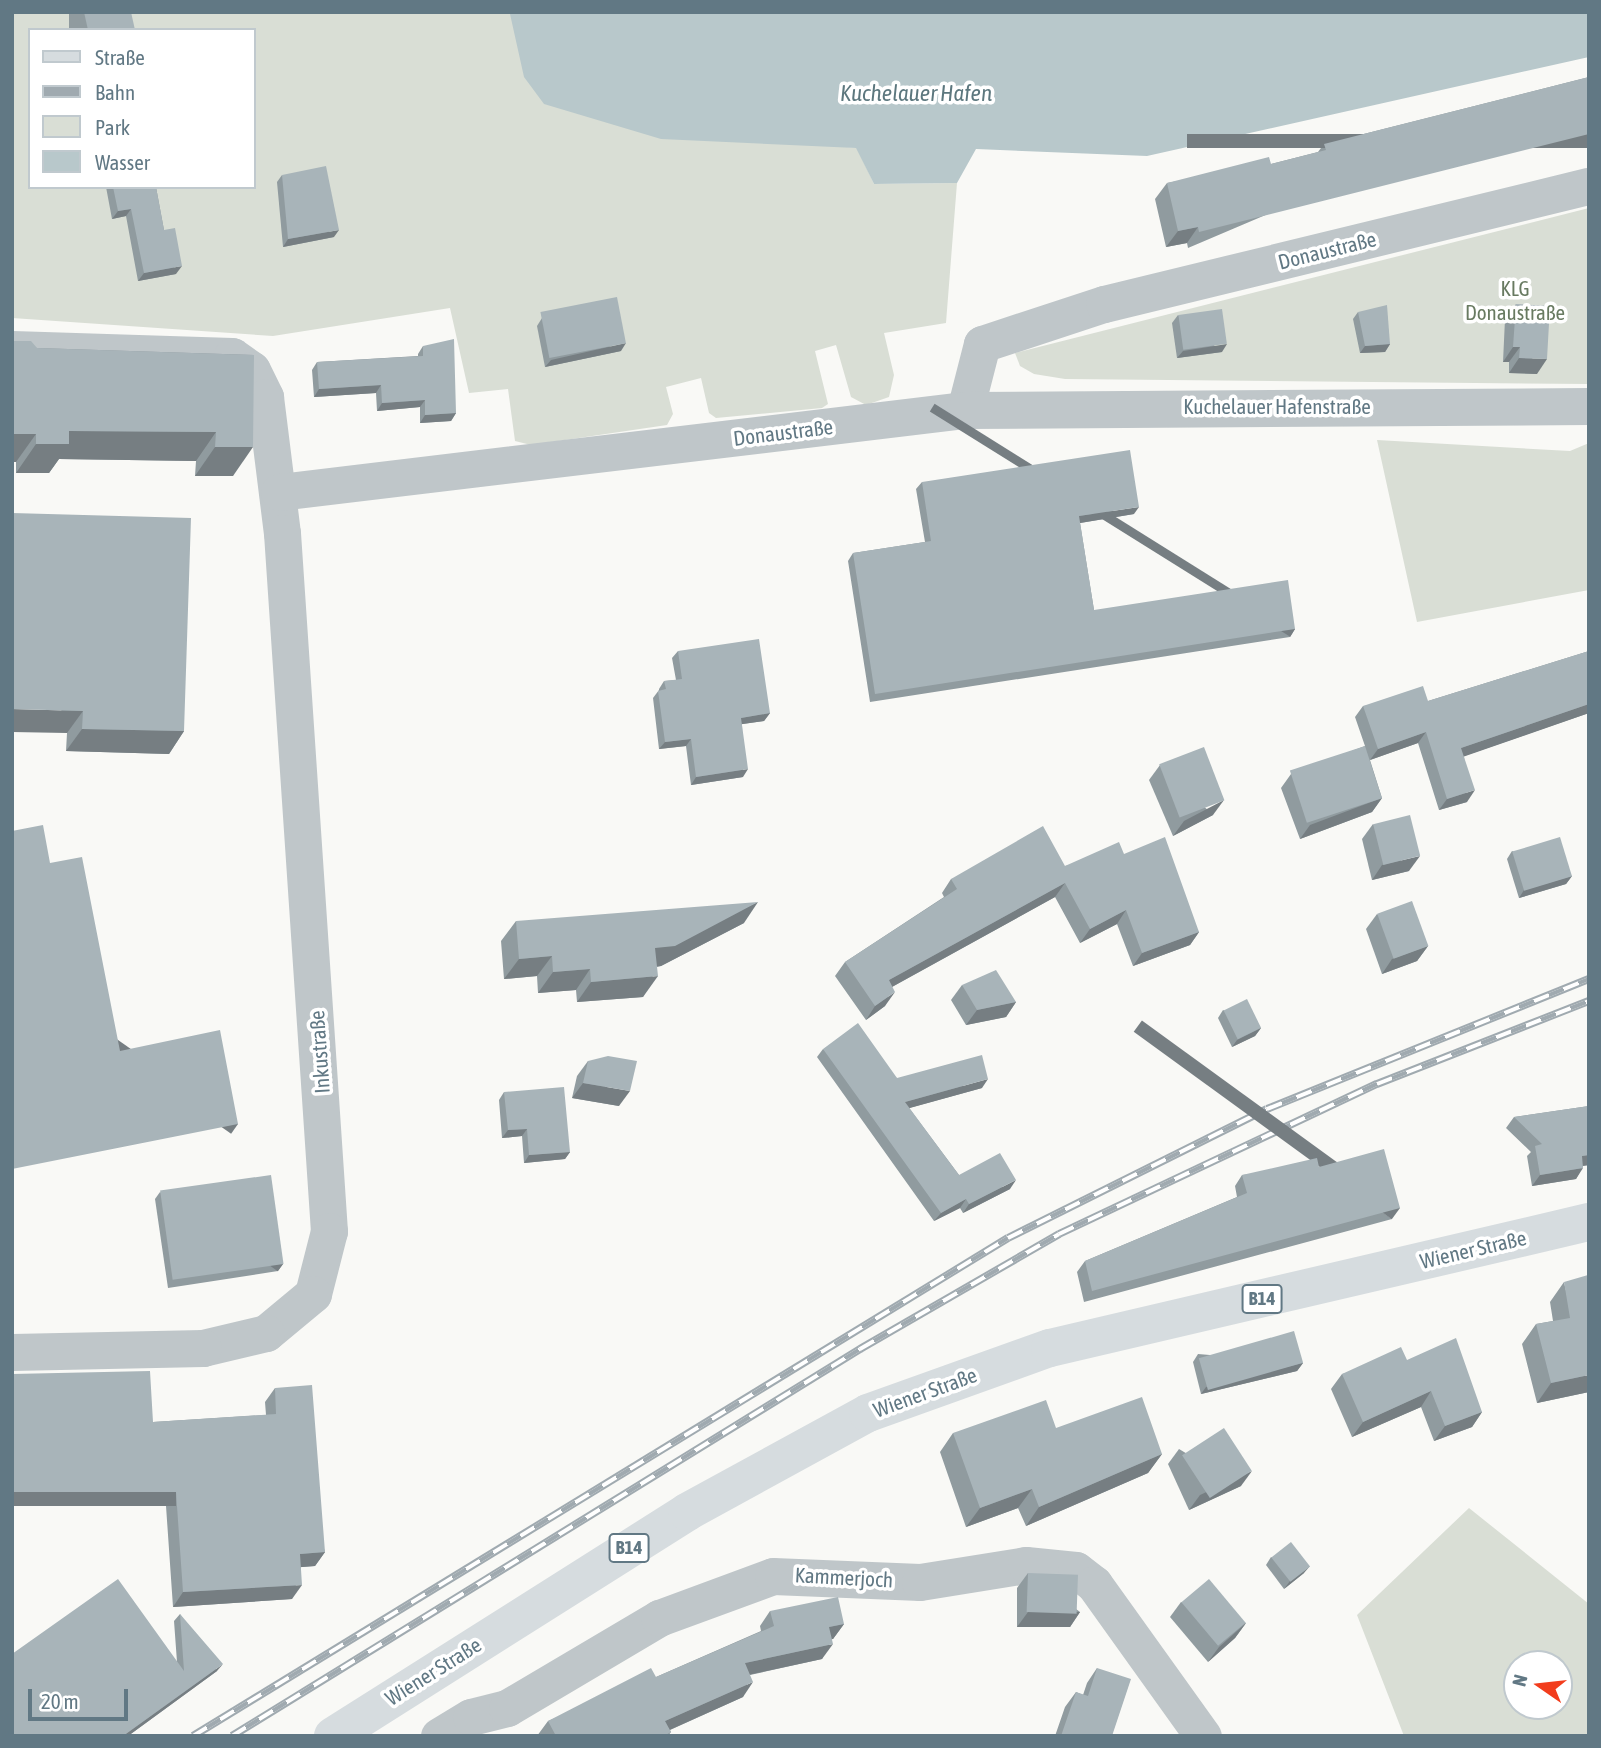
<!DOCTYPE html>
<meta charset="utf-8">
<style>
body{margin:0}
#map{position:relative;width:1601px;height:1748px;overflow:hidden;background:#f9f9f6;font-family:"Asap Condensed",sans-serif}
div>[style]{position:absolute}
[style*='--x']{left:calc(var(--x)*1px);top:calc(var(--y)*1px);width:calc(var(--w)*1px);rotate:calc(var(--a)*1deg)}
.green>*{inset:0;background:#d9ded5}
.water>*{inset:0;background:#b8c8cb}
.minor>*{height:37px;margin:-18.5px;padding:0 18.5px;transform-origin:18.5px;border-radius:18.5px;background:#bfc6c9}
.major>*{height:38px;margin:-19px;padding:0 19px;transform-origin:19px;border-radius:19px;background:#d6dcdf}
.rail>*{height:8px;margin-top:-4px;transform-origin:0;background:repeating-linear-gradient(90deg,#fff 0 16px,#a0aab0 0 32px);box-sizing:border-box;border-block:2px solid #a0aab0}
.wall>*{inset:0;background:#909b9f;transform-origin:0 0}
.shaded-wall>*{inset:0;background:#767e82;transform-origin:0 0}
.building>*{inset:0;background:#a8b4b9;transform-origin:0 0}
span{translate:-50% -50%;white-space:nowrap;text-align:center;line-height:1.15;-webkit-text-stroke:7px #fff;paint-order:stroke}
.shield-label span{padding:2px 5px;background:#fff;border:2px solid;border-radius:5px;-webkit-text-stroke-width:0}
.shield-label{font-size:19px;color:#617884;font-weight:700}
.street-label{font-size:21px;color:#617884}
.park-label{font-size:21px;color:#687a61}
.water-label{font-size:23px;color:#5c777e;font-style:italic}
.frame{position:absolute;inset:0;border:14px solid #617884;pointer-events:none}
.legend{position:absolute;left:28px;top:28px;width:228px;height:161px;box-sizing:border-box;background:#fff;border:2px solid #c0c9ce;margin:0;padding:9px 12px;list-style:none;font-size:21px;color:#617884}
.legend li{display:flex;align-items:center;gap:14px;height:35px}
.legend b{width:35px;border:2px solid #c0c9ce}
.north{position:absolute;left:1503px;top:1650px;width:70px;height:70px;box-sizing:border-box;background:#fff;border:2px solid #c0c9ce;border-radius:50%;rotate:284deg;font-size:19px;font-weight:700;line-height:28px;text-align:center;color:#617884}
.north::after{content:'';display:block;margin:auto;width:24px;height:32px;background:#f23d1d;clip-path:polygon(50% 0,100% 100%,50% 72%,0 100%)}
.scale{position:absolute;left:28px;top:1689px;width:100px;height:32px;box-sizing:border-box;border:4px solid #617884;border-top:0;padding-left:9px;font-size:21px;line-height:24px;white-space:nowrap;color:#617884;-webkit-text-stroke:5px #fff;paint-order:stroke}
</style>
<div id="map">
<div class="green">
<div style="clip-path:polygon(evenodd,12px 12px,511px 12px,827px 145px,857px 148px,874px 184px,957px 183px,946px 323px,884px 333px,894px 375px,889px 397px,866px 405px,851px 397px,836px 345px,815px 351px,828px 404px,822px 408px,716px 418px,709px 413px,701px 378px,666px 387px,673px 414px,667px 425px,531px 445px,515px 441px,508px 389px,469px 393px,450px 308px,273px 336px,12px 318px,12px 12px,30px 30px,254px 30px,254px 187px,30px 187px,30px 30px)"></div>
<div style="clip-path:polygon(1589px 208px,1589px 384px,1065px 379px,1034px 374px,1020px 366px,1015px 353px)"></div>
<div style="clip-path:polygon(1377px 440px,1570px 451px,1589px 443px,1589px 590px,1417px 622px)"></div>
<div style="clip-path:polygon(evenodd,1469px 1508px,1589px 1604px,1589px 1736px,1404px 1736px,1357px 1615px,1469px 1508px,1517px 1664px,1559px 1664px,1559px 1706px,1517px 1706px,1517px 1664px)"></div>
</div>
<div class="water">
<div style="clip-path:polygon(1589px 12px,1589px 57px,1147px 156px,976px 149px,957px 183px,874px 184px,856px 148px,661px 139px,544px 104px,524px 77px,510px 14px)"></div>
</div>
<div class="minor">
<div style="--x:12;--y:349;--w:220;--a:1.8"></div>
<div style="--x:232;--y:356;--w:24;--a:35"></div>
<div style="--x:252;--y:370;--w:30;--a:64"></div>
<div style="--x:265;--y:397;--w:137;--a:82.9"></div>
<div style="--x:282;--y:533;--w:700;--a:86.15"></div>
<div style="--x:329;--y:1231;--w:65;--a:104.3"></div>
<div style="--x:313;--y:1294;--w:61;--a:140.3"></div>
<div style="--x:266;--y:1333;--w:65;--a:166.6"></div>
<div style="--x:203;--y:1348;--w:191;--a:178.8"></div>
<div style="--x:965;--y:410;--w:68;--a:-75.6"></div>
<div style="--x:982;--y:344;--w:128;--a:-18.2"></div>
<div style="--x:1104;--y:304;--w:499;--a:-13.7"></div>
<div style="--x:279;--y:492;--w:691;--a:-6.82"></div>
<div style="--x:965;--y:410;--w:624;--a:-0.37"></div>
<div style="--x:439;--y:1736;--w:37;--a:-31"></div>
<div style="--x:471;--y:1717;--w:37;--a:-14"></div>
<div style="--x:507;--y:1708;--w:177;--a:-30.6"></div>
<div style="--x:659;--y:1618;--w:121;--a:-20.2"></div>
<div style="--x:773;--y:1576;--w:147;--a:2.3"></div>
<div style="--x:920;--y:1582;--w:107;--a:-9.1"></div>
<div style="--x:1026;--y:1565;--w:50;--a:5.7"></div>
<div style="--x:1076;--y:1570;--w:23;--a:38"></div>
<div style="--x:1094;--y:1584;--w:187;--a:54.4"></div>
</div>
<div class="major">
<div style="--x:333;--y:1736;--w:419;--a:-32.3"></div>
<div style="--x:687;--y:1512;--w:206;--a:-28.7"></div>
<div style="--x:868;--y:1413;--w:193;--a:-19.7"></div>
<div style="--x:1050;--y:1348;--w:554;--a:-13.16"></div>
</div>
<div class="rail">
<div style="--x:193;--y:1736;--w:955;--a:-31.43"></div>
<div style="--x:1008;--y:1238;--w:289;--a:-26.5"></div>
<div style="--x:1267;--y:1109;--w:347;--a:-22"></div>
<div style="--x:232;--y:1736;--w:738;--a:-31.64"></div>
<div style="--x:860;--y:1349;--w:230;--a:-30"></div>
<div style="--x:1059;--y:1234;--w:352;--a:-25.3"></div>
<div style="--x:1377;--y:1084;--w:228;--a:-21.4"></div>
</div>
<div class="wall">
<div style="left:69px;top:12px;width:62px;height:19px"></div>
<div style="clip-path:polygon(1589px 77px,1188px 248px,1187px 243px,1166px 247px,1155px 199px,1167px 183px,1271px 164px,1318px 152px,1324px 144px)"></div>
<div style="clip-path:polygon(282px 175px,334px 237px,283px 247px,277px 182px)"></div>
<div style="clip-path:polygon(106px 187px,156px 187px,164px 230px,176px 274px,138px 281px,126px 216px,112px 219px)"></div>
<div style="clip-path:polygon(1516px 304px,1537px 374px,1509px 373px,1509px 362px,1503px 362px,1505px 319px)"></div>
<div style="clip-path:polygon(1358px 312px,1390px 344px,1385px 352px,1360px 353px,1353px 319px)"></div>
<div style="clip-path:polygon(1178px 315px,1222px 352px,1177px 358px,1172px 323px)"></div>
<div style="clip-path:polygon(542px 318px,621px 351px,545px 367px,537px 326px)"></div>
<div style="clip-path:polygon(12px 341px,37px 348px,254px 355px,233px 476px,195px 476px,196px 461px,59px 459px,49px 473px,16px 473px,16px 462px,12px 462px)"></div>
<div style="clip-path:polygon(423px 346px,456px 413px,451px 421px,420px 423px,420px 407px,377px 411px,376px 393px,314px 397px,312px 370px,317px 362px,418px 356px,418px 354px)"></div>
<div style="clip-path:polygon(922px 482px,1134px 514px,1080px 523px,1094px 610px,1295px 629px,1290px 637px,870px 702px,848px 561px,853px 553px,925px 542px,916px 489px)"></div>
<div style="clip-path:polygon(12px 513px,184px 731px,169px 754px,66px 751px,67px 733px)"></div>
<div style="clip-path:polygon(678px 651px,770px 713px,764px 721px,742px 724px,743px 777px,691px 785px,686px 746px,659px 749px,653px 698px,659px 690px,659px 689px,664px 681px,676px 680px,672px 658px)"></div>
<div style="clip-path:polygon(1589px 651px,1589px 713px,1464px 756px,1467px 802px,1439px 810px,1418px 743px,1370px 760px,1382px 798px,1372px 812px,1300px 839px,1281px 788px,1291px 774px,1365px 746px,1355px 717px,1363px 706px,1428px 701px)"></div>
<div style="clip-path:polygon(1160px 765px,1213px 815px,1173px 836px,1149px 780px)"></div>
<div style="clip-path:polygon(1373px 824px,1409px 871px,1372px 880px,1362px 839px)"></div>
<div style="clip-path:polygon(1512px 851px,1572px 876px,1566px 884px,1519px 898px,1507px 859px)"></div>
<div style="clip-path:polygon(1124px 854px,1199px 932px,1190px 945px,1133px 966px,1117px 924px,1080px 943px,1055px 897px,892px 987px,885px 1006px,866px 1020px,835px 976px,845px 962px,944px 897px,942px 893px,951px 879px,1065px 866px)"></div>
<div style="clip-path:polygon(1377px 914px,1428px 946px,1417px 961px,1382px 974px,1366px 929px)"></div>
<div style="clip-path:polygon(516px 921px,744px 923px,661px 966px,657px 967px,643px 997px,577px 1002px,576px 990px,538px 993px,537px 976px,504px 979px,501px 941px)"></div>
<div style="clip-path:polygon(962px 985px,1016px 1002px,1006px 1017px,966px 1025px,951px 1000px)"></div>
<div style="clip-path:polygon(1223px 1010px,1261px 1028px,1255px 1036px,1232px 1047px,1218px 1018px)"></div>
<div style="clip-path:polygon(823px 1049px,897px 1078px,982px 1088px,909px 1108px,959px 1175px,1010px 1189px,963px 1213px,960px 1208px,934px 1221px,817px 1057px)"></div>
<div style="clip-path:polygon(588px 1061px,619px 1106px,572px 1098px,577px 1076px)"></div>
<div style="clip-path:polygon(504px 1092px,570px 1152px,565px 1159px,524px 1163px,522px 1136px,502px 1138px,499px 1100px)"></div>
<div style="clip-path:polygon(1589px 1106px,1589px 1165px,1583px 1166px,1576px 1179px,1532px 1186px,1527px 1156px,1531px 1152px,1506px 1128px,1514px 1117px)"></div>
<div style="clip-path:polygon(1319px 1167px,1392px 1219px,1084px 1302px,1077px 1272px,1085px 1261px,1237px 1197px,1235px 1186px,1242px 1175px)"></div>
<div style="clip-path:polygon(160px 1192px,283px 1264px,278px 1271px,168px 1288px,155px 1199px)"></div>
<div style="clip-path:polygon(1564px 1282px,1589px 1392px,1537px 1403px,1522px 1344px,1536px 1324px,1553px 1321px,1550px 1302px)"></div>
<div style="clip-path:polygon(1198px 1354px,1303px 1363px,1297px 1371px,1201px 1394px,1193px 1362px)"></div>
<div style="clip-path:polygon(1407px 1360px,1482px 1412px,1472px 1427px,1434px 1441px,1421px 1407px,1352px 1437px,1331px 1389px,1342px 1374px)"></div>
<div style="clip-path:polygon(275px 1388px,325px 1552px,315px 1566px,301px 1567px,292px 1599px,173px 1607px,166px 1506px,153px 1422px,266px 1415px,265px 1402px)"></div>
<div style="clip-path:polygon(1056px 1428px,1162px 1454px,1148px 1473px,1026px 1526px,1018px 1508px,966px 1527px,940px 1452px,953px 1433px)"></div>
<div style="clip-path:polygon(1179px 1449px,1241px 1486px,1189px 1510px,1168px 1464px)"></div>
<div style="clip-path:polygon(1271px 1557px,1304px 1573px,1284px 1589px,1266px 1565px)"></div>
<div style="clip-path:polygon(1028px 1573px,1080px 1612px,1070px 1627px,1017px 1627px,1017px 1588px)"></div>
<div style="clip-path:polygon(1181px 1602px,1246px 1623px,1235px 1638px,1208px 1662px,1170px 1617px)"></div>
<div style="clip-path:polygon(770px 1611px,844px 1624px,833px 1639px,832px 1639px,822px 1659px,750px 1675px,743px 1697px,670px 1730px,671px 1732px,668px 1736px,537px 1736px,548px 1721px,656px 1677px,761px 1631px,760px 1626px)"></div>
<div style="clip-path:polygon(180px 1614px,217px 1671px,128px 1736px,12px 1736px,12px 1654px,177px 1662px,174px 1621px)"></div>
<div style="clip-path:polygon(1097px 1668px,1112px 1736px,1055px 1736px,1065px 1707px,1076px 1692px,1083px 1695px,1087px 1683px)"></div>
</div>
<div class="shaded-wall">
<div style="left:1589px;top:134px;width:14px;height:402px;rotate:90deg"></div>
<div style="clip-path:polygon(131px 209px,126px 216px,112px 219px,118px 211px)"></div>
<div style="clip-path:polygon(1198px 227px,1187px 243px,1166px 247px,1178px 231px)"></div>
<div style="clip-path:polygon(339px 230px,334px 237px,283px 247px,288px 239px)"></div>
<div style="clip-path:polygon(182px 266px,176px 274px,138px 281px,144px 273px)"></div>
<div style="clip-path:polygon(626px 343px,621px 351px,545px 367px,551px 360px)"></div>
<div style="clip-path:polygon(1227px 344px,1222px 352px,1177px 358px,1183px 351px)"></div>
<div style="clip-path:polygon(1390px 344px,1385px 352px,1360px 353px,1365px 346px)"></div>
<div style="clip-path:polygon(1513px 347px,1520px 347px,1509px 362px,1503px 362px)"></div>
<div style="clip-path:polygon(1519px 358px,1547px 359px,1537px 374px,1509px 373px)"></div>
<div style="clip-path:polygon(381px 385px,376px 393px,314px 397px,319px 389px)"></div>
<div style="clip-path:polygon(425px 400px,420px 407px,377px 411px,382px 403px)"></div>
<div style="clip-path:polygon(456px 413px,451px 421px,420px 423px,425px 415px)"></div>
<div style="clip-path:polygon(69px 431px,216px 432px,196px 461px,59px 459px,49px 473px,16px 473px,36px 444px)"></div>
<div style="clip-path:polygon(12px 434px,36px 434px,16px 462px,12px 462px)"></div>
<div style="clip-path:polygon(215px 447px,253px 447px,233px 476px,195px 476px)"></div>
<div style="clip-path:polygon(1139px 507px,1134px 514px,1074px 524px,1079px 516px)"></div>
<div style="left:1295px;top:629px;width:9px;height:425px;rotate:122deg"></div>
<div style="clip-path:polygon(1589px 704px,1589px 713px,1454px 760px,1461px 748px)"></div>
<div style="clip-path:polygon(12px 709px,83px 711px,67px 733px,12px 732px)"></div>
<div style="clip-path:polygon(770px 713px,764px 721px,736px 725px,741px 718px)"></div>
<div style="clip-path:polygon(82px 729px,184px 731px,169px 754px,66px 751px)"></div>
<div style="clip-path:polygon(1426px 732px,1418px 743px,1370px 760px,1378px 749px)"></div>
<div style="clip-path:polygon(691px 739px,686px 746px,659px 749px,665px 742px)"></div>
<div style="clip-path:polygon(748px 769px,743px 777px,691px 785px,696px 777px)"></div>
<div style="clip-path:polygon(1475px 790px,1467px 802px,1439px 810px,1447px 799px)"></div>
<div style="clip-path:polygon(1382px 798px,1372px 812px,1300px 839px,1310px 825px)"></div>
<div style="clip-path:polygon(1224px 800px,1213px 815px,1173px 836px,1184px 821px)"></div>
<div style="clip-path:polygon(1420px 856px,1409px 871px,1372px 880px,1382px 865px)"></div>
<div style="clip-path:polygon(1572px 876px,1566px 884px,1519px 898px,1524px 890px)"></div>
<div style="clip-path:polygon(1065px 883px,1055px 897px,879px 994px,889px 980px)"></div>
<div style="clip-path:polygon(758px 902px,744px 923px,661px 966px,641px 968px,655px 948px)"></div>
<div style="clip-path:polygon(1126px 910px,1117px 924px,1080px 943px,1090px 929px)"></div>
<div style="clip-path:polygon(1199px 932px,1190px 945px,1133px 966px,1142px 953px)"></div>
<div style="clip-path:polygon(1428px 946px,1417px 961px,1382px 974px,1392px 959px)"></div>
<div style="clip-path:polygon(552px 956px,537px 976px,504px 979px,519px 959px)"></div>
<div style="clip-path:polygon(590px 969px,576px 990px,538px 993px,553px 972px)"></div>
<div style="clip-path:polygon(658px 976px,643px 997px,577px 1002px,591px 982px)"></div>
<div style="clip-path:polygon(895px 992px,885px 1006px,866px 1020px,875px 1006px)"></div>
<div style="clip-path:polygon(1016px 1002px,1006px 1017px,966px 1025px,977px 1010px)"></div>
<div style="clip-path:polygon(1261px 1028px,1255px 1036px,1232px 1047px,1237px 1040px)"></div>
<div style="clip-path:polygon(988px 1079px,982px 1088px,899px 1111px,905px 1102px)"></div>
<div style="clip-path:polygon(583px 1083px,630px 1091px,619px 1106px,572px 1098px)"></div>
<div style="left:238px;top:1124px;width:12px;height:230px;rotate:125deg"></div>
<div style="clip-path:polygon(527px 1129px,522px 1136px,502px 1138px,508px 1130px)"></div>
<div style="clip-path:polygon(570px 1152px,565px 1159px,524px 1163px,529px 1155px)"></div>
<div style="clip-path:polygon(1589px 1155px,1589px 1165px,1574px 1167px,1582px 1156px)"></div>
<div style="clip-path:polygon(1583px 1168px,1576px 1179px,1532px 1186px,1540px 1175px)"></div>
<div style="clip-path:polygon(1016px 1180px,1010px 1189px,963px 1213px,969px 1204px)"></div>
<div style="clip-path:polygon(966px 1199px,960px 1208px,934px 1221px,941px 1213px)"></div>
<div style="left:1400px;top:1208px;width:14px;height:319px;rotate:126deg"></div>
<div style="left:283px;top:1264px;width:9px;height:111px;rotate:126deg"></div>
<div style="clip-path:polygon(1303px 1363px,1297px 1371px,1201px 1394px,1206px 1387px)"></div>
<div style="clip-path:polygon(1589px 1375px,1589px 1392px,1537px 1403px,1551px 1383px)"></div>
<div style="clip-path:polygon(1431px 1391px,1421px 1407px,1352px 1437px,1363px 1422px)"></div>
<div style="clip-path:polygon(1482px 1412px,1472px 1427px,1434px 1441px,1445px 1426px)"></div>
<div style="clip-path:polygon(1162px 1454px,1148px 1473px,1026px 1526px,1039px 1507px)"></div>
<div style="clip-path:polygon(1252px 1471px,1241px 1486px,1189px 1510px,1200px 1495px)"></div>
<div style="clip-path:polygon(1032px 1489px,1018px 1508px,966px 1527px,980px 1508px)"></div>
<div style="left:12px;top:1492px;width:164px;height:14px"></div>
<div style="clip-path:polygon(325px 1552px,315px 1566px,290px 1568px,300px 1554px)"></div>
<div style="clip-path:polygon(1310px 1566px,1304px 1573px,1284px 1589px,1290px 1581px)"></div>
<div style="clip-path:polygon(302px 1585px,292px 1599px,173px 1607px,183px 1592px)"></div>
<div style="clip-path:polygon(1028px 1612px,1080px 1612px,1070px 1627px,1017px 1627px)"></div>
<div style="clip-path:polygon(1246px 1623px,1235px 1638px,1208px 1662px,1219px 1647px)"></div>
<div style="clip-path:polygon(844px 1624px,833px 1639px,819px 1642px,829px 1627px)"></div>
<div style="clip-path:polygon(833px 1644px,822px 1659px,734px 1678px,745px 1663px)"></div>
<div style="clip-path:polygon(223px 1664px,217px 1671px,128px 1736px,123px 1736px)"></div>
<div style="clip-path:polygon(753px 1682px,743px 1697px,656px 1736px,665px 1721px)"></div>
</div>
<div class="building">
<div style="clip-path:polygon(84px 12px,131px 12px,135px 30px,88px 30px)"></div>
<div style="clip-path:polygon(1589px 77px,1589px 134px,1199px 232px,1198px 227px,1178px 231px,1167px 183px,1269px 157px,1271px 164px,1326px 150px,1324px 144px)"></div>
<div style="clip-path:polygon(326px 166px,339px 230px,288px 239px,282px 175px)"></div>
<div style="clip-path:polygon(113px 187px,156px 187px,164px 230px,175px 228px,182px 266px,144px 273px,131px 209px,118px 211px)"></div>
<div style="left:617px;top:297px;width:47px;height:78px;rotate:79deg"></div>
<div style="clip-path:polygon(1516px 304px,1550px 306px,1547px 359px,1519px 358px,1520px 347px,1513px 347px)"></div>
<div style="clip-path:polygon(1387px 305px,1390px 344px,1365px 346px,1358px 312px)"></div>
<div style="left:1222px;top:309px;width:35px;height:44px;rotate:82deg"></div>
<div style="clip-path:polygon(454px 339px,456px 413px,425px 415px,425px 400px,382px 403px,381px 385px,319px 389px,317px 362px,423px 356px,423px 346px)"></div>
<div style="clip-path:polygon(12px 341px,31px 341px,37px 348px,254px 355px,253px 447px,215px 447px,216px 432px,69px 431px,69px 444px,36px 444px,36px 434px,12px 434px)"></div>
<div style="clip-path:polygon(1130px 450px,1139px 507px,1079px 516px,1094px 610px,1288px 580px,1295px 629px,875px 694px,853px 553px,931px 541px,922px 482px)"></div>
<div style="clip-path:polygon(12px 513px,191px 518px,184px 731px,82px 729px,83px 711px,12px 709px)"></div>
<div style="clip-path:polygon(759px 639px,770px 713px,741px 718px,748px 769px,696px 777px,691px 739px,665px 742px,658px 691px,666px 689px,664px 681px,682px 679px,678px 651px)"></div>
<div style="clip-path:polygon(1589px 651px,1589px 704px,1461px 748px,1475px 790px,1447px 799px,1426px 732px,1378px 749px,1363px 706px,1423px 686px,1428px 701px)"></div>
<div style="left:1365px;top:746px;width:55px;height:79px;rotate:72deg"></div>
<div style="left:1204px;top:747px;width:57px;height:48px;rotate:69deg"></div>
<div style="left:1410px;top:815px;width:42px;height:38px;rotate:76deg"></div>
<div style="clip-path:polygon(43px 825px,50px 863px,82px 857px,120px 1051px,220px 1030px,238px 1124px,12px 1169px,12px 831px)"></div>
<div style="clip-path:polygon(1043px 826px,1065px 866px,1119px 842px,1124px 854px,1165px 837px,1199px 932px,1142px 953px,1126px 910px,1090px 929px,1065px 883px,889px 980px,895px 992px,875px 1006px,845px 962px,957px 889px,951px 879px)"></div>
<div style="left:1560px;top:837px;width:41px;height:50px;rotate:73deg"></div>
<div style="left:1412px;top:901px;width:48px;height:37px;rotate:70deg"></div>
<div style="clip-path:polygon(758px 902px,675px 946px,655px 948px,658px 976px,591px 982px,590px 969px,553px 972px,552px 956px,519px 959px,516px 921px)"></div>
<div style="clip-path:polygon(996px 970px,1016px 1002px,977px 1010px,962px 985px)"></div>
<div style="left:1247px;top:999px;width:32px;height:26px;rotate:64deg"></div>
<div style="clip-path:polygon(858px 1023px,897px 1078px,982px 1055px,988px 1079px,905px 1102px,959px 1175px,1000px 1153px,1016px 1180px,969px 1204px,966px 1199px,941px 1213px,823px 1049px)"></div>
<div style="clip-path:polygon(608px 1056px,637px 1061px,630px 1091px,583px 1083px,588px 1061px)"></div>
<div style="clip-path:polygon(564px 1087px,570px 1152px,529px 1155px,527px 1129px,508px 1130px,504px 1092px)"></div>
<div style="clip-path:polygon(1589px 1106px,1589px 1155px,1582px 1156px,1583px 1168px,1540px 1175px,1535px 1146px,1542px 1144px,1514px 1117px)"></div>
<div style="clip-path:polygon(1384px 1149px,1400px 1208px,1092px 1291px,1085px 1261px,1247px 1193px,1242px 1175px,1317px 1158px,1319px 1167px)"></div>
<div style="left:271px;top:1175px;width:90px;height:112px;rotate:82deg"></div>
<div style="clip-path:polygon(1588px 1275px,1589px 1375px,1551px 1383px,1536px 1324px,1570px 1318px,1564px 1282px)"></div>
<div style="left:1294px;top:1331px;width:33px;height:99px;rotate:74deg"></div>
<div style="clip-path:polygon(1456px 1338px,1482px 1412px,1445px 1426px,1431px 1391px,1363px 1422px,1342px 1374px,1401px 1347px,1407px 1360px)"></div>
<div style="clip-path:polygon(150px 1371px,153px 1422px,276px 1414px,275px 1388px,312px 1385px,325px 1552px,300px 1554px,302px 1585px,183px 1592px,176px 1492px,12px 1492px,12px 1374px)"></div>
<div style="clip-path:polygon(1142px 1397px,1162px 1454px,1039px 1507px,1032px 1489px,980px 1508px,953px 1433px,1046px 1400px,1056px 1428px)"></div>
<div style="left:1224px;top:1428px;width:51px;height:50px;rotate:57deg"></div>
<div style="left:1291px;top:1542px;width:31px;height:25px;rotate:52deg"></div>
<div style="left:1028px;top:1573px;width:50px;height:39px;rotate:2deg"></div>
<div style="clip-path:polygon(118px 1579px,184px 1671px,180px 1614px,223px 1664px,123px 1736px,13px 1736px,12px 1734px,12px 1654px)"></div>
<div style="left:1209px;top:1579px;width:57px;height:36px;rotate:50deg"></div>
<div style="clip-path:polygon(838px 1597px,844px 1624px,829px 1627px,833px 1644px,745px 1663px,753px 1682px,665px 1721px,671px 1732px,664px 1736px,642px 1736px,642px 1735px,640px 1736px,556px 1736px,548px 1721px,651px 1668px,656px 1677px,774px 1626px,770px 1611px)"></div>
<div style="clip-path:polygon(1097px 1668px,1131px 1679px,1112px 1736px,1061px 1736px,1076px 1692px,1088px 1696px)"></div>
</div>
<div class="shield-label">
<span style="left:1262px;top:1299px">B14</span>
<span style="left:629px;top:1548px">B14</span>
</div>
<div class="street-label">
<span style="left:1327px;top:250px;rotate:-14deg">Donaustraße</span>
<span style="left:1277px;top:406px">Kuchelauer Hafenstraße</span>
<span style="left:783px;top:432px;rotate:-7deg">Donaustraße</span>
<span style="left:319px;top:1052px;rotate:-94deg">Inkustraße</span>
<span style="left:1473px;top:1249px;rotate:-13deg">Wiener Straße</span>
<span style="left:925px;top:1392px;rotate:-20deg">Wiener Straße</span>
<span style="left:844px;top:1577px;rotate:3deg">Kammerjoch</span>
<span style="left:433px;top:1671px;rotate:-32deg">Wiener Straße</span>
</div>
<div class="park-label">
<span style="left:1515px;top:300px">KLG<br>Donaustraße</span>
</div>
<div class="water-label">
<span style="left:916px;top:93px">Kuchelauer Hafen</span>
</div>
<div class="frame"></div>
<ul class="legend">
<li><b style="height:9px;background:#d6dcdf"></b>Straße</li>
<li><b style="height:9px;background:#a0aab0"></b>Bahn</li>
<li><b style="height:19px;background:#d9ded5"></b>Park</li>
<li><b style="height:19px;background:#b8c8cb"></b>Wasser</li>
</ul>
<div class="north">N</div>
<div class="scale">20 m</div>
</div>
